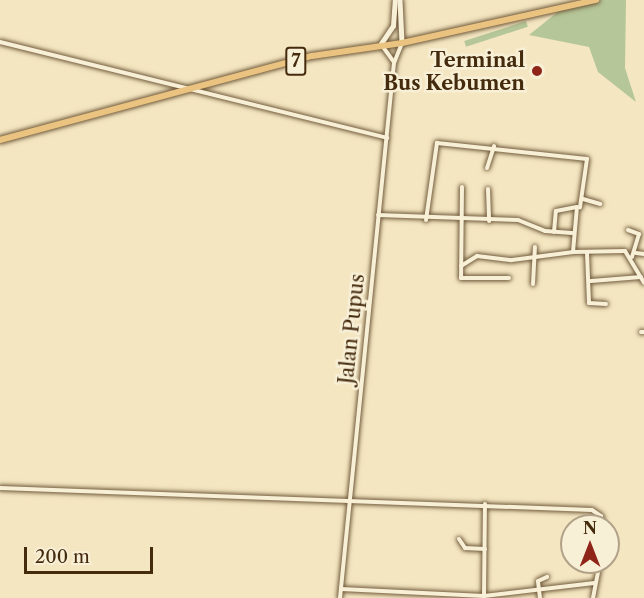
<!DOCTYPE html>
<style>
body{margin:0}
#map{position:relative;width:644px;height:598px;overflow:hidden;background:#f4e6c1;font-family:"Libre Caslon Text",serif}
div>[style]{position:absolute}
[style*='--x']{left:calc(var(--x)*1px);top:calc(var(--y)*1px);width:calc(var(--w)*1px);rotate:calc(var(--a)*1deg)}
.green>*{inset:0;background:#b5c698;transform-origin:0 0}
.roads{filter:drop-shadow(0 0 2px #715a3b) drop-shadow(0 0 2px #715a3b)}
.minor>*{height:4px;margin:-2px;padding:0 2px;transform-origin:2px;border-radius:2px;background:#f8efd7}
.tertiary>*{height:4.5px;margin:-2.25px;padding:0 2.25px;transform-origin:2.25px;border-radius:2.25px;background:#f8efd7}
.trunk>*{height:6px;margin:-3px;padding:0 3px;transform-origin:3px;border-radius:3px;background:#eac380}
.dots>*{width:16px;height:16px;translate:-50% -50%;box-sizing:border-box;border:3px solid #f8efd7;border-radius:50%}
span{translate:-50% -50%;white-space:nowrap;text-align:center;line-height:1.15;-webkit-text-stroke:5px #f8efd7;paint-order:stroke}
.shield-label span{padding:2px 4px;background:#f8efd7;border:2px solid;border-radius:4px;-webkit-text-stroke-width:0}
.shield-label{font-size:18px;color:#452b0e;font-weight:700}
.poi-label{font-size:20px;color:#452b0e;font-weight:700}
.right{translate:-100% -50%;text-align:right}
.street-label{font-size:20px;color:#452b0e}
.north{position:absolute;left:560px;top:514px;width:60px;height:60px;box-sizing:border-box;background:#f8efd7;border:2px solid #b0a187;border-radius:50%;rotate:0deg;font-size:16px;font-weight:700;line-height:24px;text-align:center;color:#452b0e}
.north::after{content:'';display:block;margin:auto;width:21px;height:27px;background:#8f2418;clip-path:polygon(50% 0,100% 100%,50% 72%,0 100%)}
.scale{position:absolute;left:24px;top:547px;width:129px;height:27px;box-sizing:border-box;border:3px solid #452b0e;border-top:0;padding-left:8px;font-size:18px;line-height:21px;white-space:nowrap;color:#452b0e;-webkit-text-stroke:4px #f8efd7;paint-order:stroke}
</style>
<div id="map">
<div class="green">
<div style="clip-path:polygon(590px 0,626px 0,625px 68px,636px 102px,598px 72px,589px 47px,529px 35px,565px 6px)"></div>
<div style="left:526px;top:21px;width:6px;height:65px;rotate:72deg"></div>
</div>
<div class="roads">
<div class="minor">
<div style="--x:0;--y:42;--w:399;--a:13.9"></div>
<div style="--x:383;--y:47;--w:19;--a:54"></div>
<div style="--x:487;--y:168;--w:23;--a:-72"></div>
<div style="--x:462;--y:187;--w:91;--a:90.6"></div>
<div style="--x:461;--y:278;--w:48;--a:0"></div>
<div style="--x:488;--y:189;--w:32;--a:88"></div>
<div style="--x:583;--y:199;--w:18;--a:16"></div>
<div style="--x:378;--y:215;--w:140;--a:2"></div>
<div style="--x:518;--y:220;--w:29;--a:22"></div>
<div style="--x:545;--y:231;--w:27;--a:4"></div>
<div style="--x:426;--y:220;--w:78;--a:-81.9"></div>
<div style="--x:437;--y:143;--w:151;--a:6.1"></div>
<div style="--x:587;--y:159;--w:49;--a:98.3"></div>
<div style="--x:628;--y:230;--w:12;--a:20"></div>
<div style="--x:639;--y:234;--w:24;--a:107"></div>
<div style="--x:554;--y:232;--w:21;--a:-85"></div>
<div style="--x:556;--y:211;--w:21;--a:-11"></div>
<div style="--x:577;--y:207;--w:45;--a:95.1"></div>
<div style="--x:573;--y:252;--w:52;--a:-1.1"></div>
<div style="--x:625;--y:251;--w:37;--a:59"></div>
<div style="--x:587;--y:253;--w:50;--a:87.7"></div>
<div style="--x:589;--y:303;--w:17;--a:3"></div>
<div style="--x:636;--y:253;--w:8;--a:7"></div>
<div style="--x:461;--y:266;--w:19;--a:-32"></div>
<div style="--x:477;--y:256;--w:35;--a:7"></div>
<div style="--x:512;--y:260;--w:62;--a:-7.5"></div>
<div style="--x:591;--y:281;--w:50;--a:-4.6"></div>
<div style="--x:533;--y:284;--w:37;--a:-87"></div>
<div style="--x:641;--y:332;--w:3;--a:0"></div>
<div style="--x:0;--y:488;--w:592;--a:2.13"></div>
<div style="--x:592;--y:510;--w:11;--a:34"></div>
<div style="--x:601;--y:516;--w:10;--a:79"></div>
<div style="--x:459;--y:539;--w:11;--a:56"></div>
<div style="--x:465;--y:548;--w:20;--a:3"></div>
<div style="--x:341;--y:589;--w:143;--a:2.8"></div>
<div style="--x:484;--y:596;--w:111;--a:-6.7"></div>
<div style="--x:484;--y:596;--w:92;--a:-89.4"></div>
<div style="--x:340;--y:598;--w:538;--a:-84.24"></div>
<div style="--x:394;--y:63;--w:22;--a:-68"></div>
<div style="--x:540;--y:598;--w:17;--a:-97"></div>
<div style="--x:538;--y:581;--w:10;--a:-24"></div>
<div style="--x:593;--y:598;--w:37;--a:-79"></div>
</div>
<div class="tertiary">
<div style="--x:400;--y:0;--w:43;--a:87.3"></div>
<div style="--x:380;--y:45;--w:23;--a:-56"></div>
<div style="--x:393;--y:26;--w:26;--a:-86"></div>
</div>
<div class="trunk">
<div style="--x:0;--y:140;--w:323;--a:-15.1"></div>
<div style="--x:312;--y:56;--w:91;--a:-8.2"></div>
<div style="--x:402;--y:43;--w:199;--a:-12.5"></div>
</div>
</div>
<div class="dots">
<div style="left:537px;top:71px;background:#8f2418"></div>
</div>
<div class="shield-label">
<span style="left:296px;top:61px">7</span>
</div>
<div class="poi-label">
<span class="right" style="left:525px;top:72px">Terminal<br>Bus Kebumen</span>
</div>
<div class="street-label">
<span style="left:352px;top:329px;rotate:-84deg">Jalan Pupus</span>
</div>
<div class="north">N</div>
<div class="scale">200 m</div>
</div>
